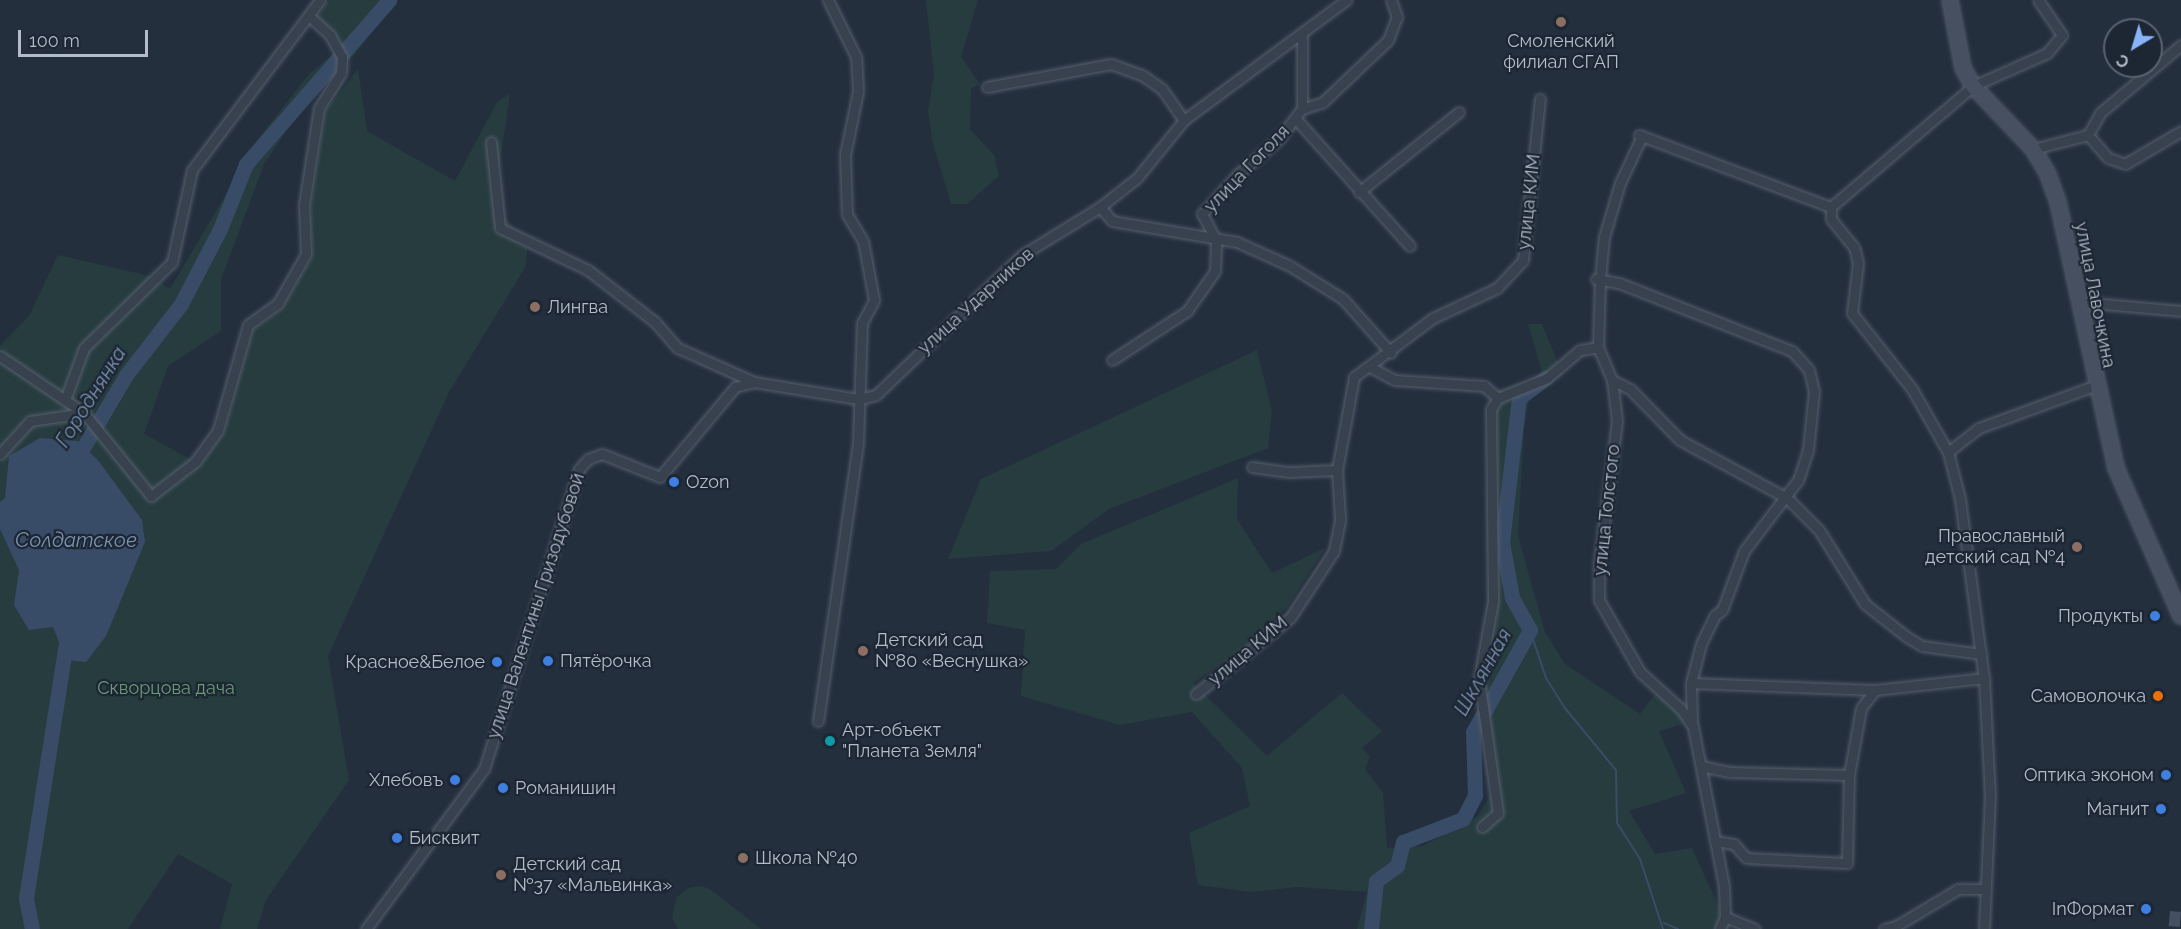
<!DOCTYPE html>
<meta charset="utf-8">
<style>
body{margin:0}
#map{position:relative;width:2181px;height:929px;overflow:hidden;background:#242f3e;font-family:Raleway,sans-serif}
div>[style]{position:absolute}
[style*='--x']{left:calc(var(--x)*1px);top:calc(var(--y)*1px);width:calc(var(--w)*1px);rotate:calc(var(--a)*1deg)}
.green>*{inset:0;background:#263c3f}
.water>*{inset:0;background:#394c67}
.stream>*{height:2px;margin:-1px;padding:0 1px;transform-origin:1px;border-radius:1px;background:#394c67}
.river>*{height:15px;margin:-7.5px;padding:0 7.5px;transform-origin:7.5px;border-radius:7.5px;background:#394c67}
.building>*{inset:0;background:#455162;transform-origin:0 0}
.roads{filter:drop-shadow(0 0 2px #565f6c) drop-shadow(0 0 2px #565f6c)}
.minor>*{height:9px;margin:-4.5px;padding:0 4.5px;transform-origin:4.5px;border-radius:4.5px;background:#38414e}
.secondary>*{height:14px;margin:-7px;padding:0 7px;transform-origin:7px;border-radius:7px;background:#465061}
.dots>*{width:16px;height:16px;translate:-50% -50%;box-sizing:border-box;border:3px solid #1d2633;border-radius:50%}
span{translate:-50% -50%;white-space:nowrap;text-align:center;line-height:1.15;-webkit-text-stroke:4.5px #1d2633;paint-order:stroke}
.poi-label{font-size:18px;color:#b4bcc9}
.left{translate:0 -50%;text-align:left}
.right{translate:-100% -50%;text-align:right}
.street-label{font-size:18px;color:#b4bcc9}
.park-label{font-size:18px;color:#6b9a76}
.water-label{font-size:20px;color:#7c92b1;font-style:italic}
.north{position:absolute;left:2103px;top:18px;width:60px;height:60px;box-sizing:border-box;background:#1d2633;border:2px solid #59626f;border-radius:50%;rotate:218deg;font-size:16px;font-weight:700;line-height:24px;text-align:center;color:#b4bcc9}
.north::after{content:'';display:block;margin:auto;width:21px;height:27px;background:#8ab4f8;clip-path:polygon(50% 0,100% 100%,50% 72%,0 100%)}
.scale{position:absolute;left:18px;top:30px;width:130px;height:27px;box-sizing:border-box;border:3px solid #b4bcc9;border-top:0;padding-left:8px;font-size:18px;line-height:21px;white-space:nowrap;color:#b4bcc9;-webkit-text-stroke:4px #1d2633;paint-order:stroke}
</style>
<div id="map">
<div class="green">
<div style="clip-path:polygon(329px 0,396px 0,353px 57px,336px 68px,308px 99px,264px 164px,221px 280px,221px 331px,168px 366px,144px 434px,201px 465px,225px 430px,253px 330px,282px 309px,312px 257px,311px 205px,325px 111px,358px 69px,367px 131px,455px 181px,497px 102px,510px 94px,493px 208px,528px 240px,526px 266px,449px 392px,328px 656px,349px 780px,266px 900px,257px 929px,220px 929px,232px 884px,178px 854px,128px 929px,0 929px,0 346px,29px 316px,58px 255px,150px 276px,170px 289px,261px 135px,309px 74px,341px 47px,317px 17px)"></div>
<div style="clip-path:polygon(926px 0,978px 0,961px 57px,980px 84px,971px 89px,970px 129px,994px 155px,999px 176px,967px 204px,951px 204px,933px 144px,928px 111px,934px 74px)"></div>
<div style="clip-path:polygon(1528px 324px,1542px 324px,1563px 375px,1529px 399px,1524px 430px,1518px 536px,1545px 632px,1565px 664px,1640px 714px,1656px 693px,1689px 722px,1659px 731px,1686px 793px,1629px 811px,1655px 854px,1692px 848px,1729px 929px,1357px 929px,1367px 892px,1297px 887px,1251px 892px,1198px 885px,1189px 833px,1250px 806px,1242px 768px,1192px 712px,1120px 725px,1021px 696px,1025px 630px,987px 623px,990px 571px,1056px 569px,1081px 544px,1238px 478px,1237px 519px,1272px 573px,1325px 548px,1288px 606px,1247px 646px,1193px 683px,1267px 756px,1342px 693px,1382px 731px,1362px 748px,1370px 757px,1365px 769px,1383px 793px,1387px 848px,1423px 846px,1478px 816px,1494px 789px,1481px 714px,1498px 390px,1543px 376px)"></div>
<div style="clip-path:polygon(1257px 350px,1272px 410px,1268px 448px,1109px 509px,1051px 551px,948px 559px,981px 479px)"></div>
<div style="clip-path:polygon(702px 886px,710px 889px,761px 929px,678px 929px,672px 918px,676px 898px,688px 888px)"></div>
</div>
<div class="water">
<div style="clip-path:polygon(40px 438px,77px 441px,97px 459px,142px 520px,145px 542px,106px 636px,86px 662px,66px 660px,53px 627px,29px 630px,14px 605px,19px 570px,0 529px,0 502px,5px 498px,9px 456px)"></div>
</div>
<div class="stream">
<div style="--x:1530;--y:630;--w:51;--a:71.6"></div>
<div style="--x:1546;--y:678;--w:34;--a:58"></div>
<div style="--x:1564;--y:707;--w:82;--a:50.5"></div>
<div style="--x:1616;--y:770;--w:53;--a:88.9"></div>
<div style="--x:1617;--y:823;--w:43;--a:57.4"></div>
<div style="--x:1640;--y:859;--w:74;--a:71.8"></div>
<div style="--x:1664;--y:923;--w:15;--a:23"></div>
</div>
<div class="river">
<div style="--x:74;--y:463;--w:102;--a:-59.4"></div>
<div style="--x:126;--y:375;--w:90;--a:-52.2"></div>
<div style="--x:181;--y:304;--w:85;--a:-62.5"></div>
<div style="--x:220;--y:229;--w:70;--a:-68.2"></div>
<div style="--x:246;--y:164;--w:218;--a:-48.9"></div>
<div style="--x:32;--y:929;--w:32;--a:-101"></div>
<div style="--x:26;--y:898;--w:265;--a:-81.1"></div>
<div style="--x:1371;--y:929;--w:48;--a:-84.1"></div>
<div style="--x:1376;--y:881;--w:26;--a:-36"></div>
<div style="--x:1397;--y:866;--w:25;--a:-76"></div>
<div style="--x:1403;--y:842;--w:64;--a:-21"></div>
<div style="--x:1463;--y:819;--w:27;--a:-63"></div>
<div style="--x:1475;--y:795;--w:63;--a:-91.8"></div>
<div style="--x:1473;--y:732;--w:117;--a:-60.8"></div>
<div style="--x:1530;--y:630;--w:38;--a:-119"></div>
<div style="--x:1512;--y:597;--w:56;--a:-100.3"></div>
<div style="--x:1502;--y:542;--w:145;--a:-83.3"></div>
<div style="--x:1519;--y:398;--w:34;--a:-37"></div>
</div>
<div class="building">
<div style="left:2170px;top:911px;width:11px;height:15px;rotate:5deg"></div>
</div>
<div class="roads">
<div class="minor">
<div style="--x:987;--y:87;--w:126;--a:-10.5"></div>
<div style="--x:1111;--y:64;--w:33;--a:20"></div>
<div style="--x:1142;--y:75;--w:24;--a:35"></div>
<div style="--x:1162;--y:89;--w:38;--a:55"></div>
<div style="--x:1302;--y:109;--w:74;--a:-90"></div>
<div style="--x:1295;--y:118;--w:172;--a:48.1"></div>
<div style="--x:1639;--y:135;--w:205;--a:20.6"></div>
<div style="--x:2088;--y:135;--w:25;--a:-61"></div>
<div style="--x:2100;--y:113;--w:106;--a:-40"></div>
<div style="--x:1642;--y:136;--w:52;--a:115.1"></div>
<div style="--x:1620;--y:183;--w:56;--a:106.5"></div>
<div style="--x:1604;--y:237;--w:42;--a:95.4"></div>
<div style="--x:1600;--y:279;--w:68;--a:91.7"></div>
<div style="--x:1598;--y:347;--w:36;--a:67"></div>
<div style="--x:1612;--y:380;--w:41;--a:83"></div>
<div style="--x:1617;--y:421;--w:144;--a:97.2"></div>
<div style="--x:1599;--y:564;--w:36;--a:90"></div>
<div style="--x:1599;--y:600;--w:83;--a:60.3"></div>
<div style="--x:1640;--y:672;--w:55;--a:42.1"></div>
<div style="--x:1681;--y:709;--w:22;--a:56"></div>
<div style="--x:1693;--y:727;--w:163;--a:79"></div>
<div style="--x:1724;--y:887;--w:30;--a:88"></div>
<div style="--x:1725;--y:917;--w:13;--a:113"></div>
<div style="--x:491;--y:142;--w:86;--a:84"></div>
<div style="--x:500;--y:228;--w:98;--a:25.5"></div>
<div style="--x:588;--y:270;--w:85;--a:37.8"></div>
<div style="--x:655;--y:322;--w:35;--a:49"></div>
<div style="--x:678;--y:348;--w:83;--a:24.1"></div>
<div style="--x:2033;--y:149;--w:57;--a:-14.3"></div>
<div style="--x:2088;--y:135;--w:30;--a:49"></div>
<div style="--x:2108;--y:158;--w:18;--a:19"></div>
<div style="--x:2125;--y:164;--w:65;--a:-30.5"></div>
<div style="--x:1359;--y:192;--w:128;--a:-38.7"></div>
<div style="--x:1100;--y:207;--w:18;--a:49"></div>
<div style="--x:1112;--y:221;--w:127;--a:9.5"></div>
<div style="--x:1237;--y:242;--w:58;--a:24.4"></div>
<div style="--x:1290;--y:266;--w:62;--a:31.9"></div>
<div style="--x:1343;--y:299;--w:72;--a:48.4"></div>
<div style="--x:1831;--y:207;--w:12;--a:90"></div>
<div style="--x:1831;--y:219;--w:36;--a:51"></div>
<div style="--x:1854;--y:247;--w:16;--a:76"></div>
<div style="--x:1858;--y:263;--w:50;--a:96.8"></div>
<div style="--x:1852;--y:313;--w:97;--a:51.7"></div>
<div style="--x:1912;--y:389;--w:73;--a:60.3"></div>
<div style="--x:1948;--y:452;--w:49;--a:75.7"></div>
<div style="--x:1960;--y:499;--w:181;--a:82.4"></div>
<div style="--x:1984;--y:678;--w:118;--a:87.1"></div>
<div style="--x:1990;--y:796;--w:133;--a:92.6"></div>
<div style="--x:1831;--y:207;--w:187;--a:-40.4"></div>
<div style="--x:1973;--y:86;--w:81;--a:-24"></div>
<div style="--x:2047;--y:53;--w:23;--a:-50"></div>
<div style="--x:2062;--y:35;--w:42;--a:-124.4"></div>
<div style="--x:1596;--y:279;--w:23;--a:10"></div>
<div style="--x:1619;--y:283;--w:186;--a:21.5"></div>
<div style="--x:1792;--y:351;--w:25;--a:48"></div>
<div style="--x:1809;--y:370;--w:22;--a:77"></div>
<div style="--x:1814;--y:391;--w:59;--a:95.8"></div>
<div style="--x:1808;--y:450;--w:32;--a:108"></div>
<div style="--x:1798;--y:480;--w:89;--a:127.3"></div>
<div style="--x:1744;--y:551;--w:63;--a:110.4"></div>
<div style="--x:1722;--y:610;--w:9;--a:144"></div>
<div style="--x:1715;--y:615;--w:32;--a:116"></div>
<div style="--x:1701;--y:644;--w:40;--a:104.4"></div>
<div style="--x:1691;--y:683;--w:184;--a:2.2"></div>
<div style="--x:1875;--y:690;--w:110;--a:-6.3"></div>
<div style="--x:2079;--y:302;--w:102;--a:5"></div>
<div style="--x:0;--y:356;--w:102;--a:34.2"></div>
<div style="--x:84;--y:413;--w:107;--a:51.1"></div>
<div style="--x:151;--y:496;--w:56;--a:-37.7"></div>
<div style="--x:195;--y:462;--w:39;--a:-54"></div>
<div style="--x:218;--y:430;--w:109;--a:-74.1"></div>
<div style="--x:248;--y:325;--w:37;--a:-36"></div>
<div style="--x:278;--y:303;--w:56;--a:-60.3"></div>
<div style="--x:306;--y:254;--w:49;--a:-92.3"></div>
<div style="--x:304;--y:205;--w:98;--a:-81.2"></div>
<div style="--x:319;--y:108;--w:41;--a:-57.8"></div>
<div style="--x:341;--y:73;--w:16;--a:-86"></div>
<div style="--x:342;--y:57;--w:25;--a:-119"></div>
<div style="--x:330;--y:35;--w:28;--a:-138"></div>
<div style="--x:1112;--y:360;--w:90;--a:-33.2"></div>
<div style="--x:1187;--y:311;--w:49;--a:-55"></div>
<div style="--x:1215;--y:271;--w:31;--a:-88"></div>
<div style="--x:1216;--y:240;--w:30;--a:-118"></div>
<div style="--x:1202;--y:214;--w:54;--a:-48"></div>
<div style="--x:1238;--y:174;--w:54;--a:-40.5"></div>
<div style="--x:1279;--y:139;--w:38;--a:-53"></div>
<div style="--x:1302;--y:109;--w:22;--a:-18"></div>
<div style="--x:1323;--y:102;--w:90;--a:-43.6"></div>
<div style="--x:1388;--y:40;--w:25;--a:-69"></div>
<div style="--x:1397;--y:17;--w:18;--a:-109"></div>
<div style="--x:1372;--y:368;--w:26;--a:28"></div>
<div style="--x:1395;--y:380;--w:89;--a:3.9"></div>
<div style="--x:1484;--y:386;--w:18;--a:41"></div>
<div style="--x:1612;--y:380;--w:20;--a:27"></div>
<div style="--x:1630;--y:389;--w:71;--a:45.6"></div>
<div style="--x:1680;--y:440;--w:122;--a:28.5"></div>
<div style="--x:1787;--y:498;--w:45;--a:45"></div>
<div style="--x:1819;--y:530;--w:87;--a:58.1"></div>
<div style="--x:1865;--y:604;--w:53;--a:38.2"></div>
<div style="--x:1907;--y:637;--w:17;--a:31"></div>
<div style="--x:1922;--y:646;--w:60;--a:7.7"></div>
<div style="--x:65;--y:400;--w:55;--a:-69.9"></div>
<div style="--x:84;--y:348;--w:123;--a:-44.3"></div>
<div style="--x:172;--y:262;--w:94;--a:-77.7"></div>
<div style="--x:192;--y:170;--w:213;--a:-53"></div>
<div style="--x:1948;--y:452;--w:39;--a:-38"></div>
<div style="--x:1979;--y:428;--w:122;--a:-20.1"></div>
<div style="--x:0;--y:454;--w:45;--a:-47.7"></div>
<div style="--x:30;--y:421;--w:55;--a:-8.4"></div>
<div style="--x:1252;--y:467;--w:37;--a:8"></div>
<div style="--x:1289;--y:472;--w:48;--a:-2.4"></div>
<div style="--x:1691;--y:683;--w:40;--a:88.6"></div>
<div style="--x:1196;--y:694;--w:121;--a:-39"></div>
<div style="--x:1290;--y:618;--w:80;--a:-56.7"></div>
<div style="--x:1334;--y:551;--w:33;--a:-79"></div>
<div style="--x:1340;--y:519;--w:49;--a:-93.5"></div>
<div style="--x:1337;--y:470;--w:95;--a:-79.6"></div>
<div style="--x:1354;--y:377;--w:99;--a:-36.8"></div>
<div style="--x:1433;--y:318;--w:71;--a:-25.1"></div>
<div style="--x:1497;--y:288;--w:38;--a:-47"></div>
<div style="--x:1523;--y:260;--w:162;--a:-84"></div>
<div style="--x:818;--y:721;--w:281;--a:-81.8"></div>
<div style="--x:858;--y:443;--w:120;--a:-88.1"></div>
<div style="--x:862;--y:323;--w:26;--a:-62"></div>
<div style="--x:874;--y:300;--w:60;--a:-100.6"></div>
<div style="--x:863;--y:241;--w:31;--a:-121"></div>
<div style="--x:847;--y:214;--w:59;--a:-91.9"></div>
<div style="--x:845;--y:155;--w:65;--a:-78.5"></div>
<div style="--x:858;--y:91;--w:34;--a:-93"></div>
<div style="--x:856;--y:57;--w:64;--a:-116.2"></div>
<div style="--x:1701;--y:766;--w:30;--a:12"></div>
<div style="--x:1730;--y:772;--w:119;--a:1.4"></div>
<div style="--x:1849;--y:775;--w:68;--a:-79.8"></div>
<div style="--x:1861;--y:708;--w:23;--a:-52"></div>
<div style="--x:1482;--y:827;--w:21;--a:-41"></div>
<div style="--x:1498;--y:813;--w:135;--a:-98.1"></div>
<div style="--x:1479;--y:679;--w:79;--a:-79.8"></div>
<div style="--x:1493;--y:601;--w:192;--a:-90.6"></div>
<div style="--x:1491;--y:409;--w:13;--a:-58"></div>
<div style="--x:1498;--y:398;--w:53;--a:-22.2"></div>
<div style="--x:1547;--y:378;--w:43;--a:-40.3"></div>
<div style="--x:1580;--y:350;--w:18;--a:-9"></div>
<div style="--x:1715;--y:841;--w:19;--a:9"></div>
<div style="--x:1734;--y:844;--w:18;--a:49"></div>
<div style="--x:1746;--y:858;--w:101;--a:2.8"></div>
<div style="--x:1847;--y:863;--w:88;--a:-88.7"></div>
<div style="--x:1725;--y:917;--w:32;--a:22"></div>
<div style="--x:366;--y:929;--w:199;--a:-53.6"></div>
<div style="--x:484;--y:769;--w:315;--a:-72.4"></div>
<div style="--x:579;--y:469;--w:13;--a:-48"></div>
<div style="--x:588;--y:459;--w:15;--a:-20"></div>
<div style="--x:602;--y:454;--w:62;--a:21.6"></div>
<div style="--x:660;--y:477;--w:117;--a:-50.2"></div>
<div style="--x:735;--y:387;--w:20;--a:-15"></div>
<div style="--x:754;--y:382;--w:106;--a:9.2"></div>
<div style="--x:859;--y:399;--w:17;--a:-13"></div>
<div style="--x:876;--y:395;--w:202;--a:-43.8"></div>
<div style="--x:1022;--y:255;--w:92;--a:-31.6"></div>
<div style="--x:1100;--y:207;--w:47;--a:-38.1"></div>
<div style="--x:1137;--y:178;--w:75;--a:-51"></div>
<div style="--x:1184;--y:120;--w:202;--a:-36.5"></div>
<div style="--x:1884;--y:929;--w:12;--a:-14"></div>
<div style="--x:1896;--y:926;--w:72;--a:-30.8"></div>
<div style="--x:1958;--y:889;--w:24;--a:0"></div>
</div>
<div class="secondary">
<div style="--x:1950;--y:0;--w:69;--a:79.2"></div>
<div style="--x:1963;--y:68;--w:21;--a:61"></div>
<div style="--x:1973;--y:86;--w:87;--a:46.4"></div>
<div style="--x:2033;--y:149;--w:27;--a:59"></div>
<div style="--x:2047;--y:172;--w:32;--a:70"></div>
<div style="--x:2058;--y:202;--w:272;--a:77.7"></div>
<div style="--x:2116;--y:468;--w:162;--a:66.3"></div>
</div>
</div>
<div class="dots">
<div style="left:1561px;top:22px;background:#8d6e63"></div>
<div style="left:535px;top:307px;background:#8d6e63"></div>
<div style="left:674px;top:482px;background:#3f7fe0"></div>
<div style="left:2077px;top:547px;background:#8d6e63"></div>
<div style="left:2155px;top:616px;background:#3f7fe0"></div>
<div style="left:863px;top:651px;background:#8d6e63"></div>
<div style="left:548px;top:661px;background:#3f7fe0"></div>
<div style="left:497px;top:662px;background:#3f7fe0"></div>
<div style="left:2158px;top:696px;background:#e8710a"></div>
<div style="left:830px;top:741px;background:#0f9aa8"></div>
<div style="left:2166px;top:775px;background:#3f7fe0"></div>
<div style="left:455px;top:780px;background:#3f7fe0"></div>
<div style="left:503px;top:788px;background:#3f7fe0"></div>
<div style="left:2161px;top:809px;background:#3f7fe0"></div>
<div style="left:397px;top:838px;background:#3f7fe0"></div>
<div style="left:743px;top:858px;background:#8d6e63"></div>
<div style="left:501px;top:875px;background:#8d6e63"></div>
<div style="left:2146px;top:909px;background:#3f7fe0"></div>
</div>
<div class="poi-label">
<span style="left:1561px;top:52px">Смоленский<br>филиал СГАП</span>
<span class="left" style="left:547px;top:307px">Лингва</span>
<span class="left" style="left:686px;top:482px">Ozon</span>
<span class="right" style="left:2065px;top:547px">Православный<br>детский сад №4</span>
<span class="right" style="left:2143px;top:616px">Продукты</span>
<span class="left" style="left:875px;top:651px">Детский сад<br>№80 «Веснушка»</span>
<span class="left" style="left:560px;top:661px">Пятёрочка</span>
<span class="right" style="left:485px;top:662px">Красное&amp;Белое</span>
<span class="right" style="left:2146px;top:696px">Самоволочка</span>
<span class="left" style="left:842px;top:741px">Арт-объект<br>"Планета Земля"</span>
<span class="right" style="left:2154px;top:775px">Оптика эконом</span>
<span class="right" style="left:443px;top:780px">Хлебовъ</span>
<span class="left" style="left:515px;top:788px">Романишин</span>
<span class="right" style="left:2149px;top:809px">Магнит</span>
<span class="left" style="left:409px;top:838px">Бисквит</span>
<span class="left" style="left:755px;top:858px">Школа №40</span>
<span class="left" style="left:513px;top:875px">Детский сад<br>№37 «Мальвинка»</span>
<span class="right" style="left:2134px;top:909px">InФормат</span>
</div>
<div class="street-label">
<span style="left:1247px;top:169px;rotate:-46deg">улица Гоголя</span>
<span style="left:1529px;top:202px;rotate:-84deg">улица КИМ</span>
<span style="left:2095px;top:295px;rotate:79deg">улица Лавочкина</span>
<span style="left:976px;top:301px;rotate:-42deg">улица Ударников</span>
<span style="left:1607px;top:510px;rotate:-84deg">улица Толстого</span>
<span style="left:536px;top:606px;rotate:-72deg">улица Валентины Гризодубовой</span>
<span style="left:1248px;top:651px;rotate:-40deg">улица КИМ</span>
</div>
<div class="park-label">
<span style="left:166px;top:688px">Скворцова дача</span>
</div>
<div class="water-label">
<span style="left:91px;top:397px;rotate:-58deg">Городнянка</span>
<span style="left:76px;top:540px">Солдатское</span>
<span style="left:1483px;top:672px;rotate:-61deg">Шклянная</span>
</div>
<div class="north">С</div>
<div class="scale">100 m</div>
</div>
